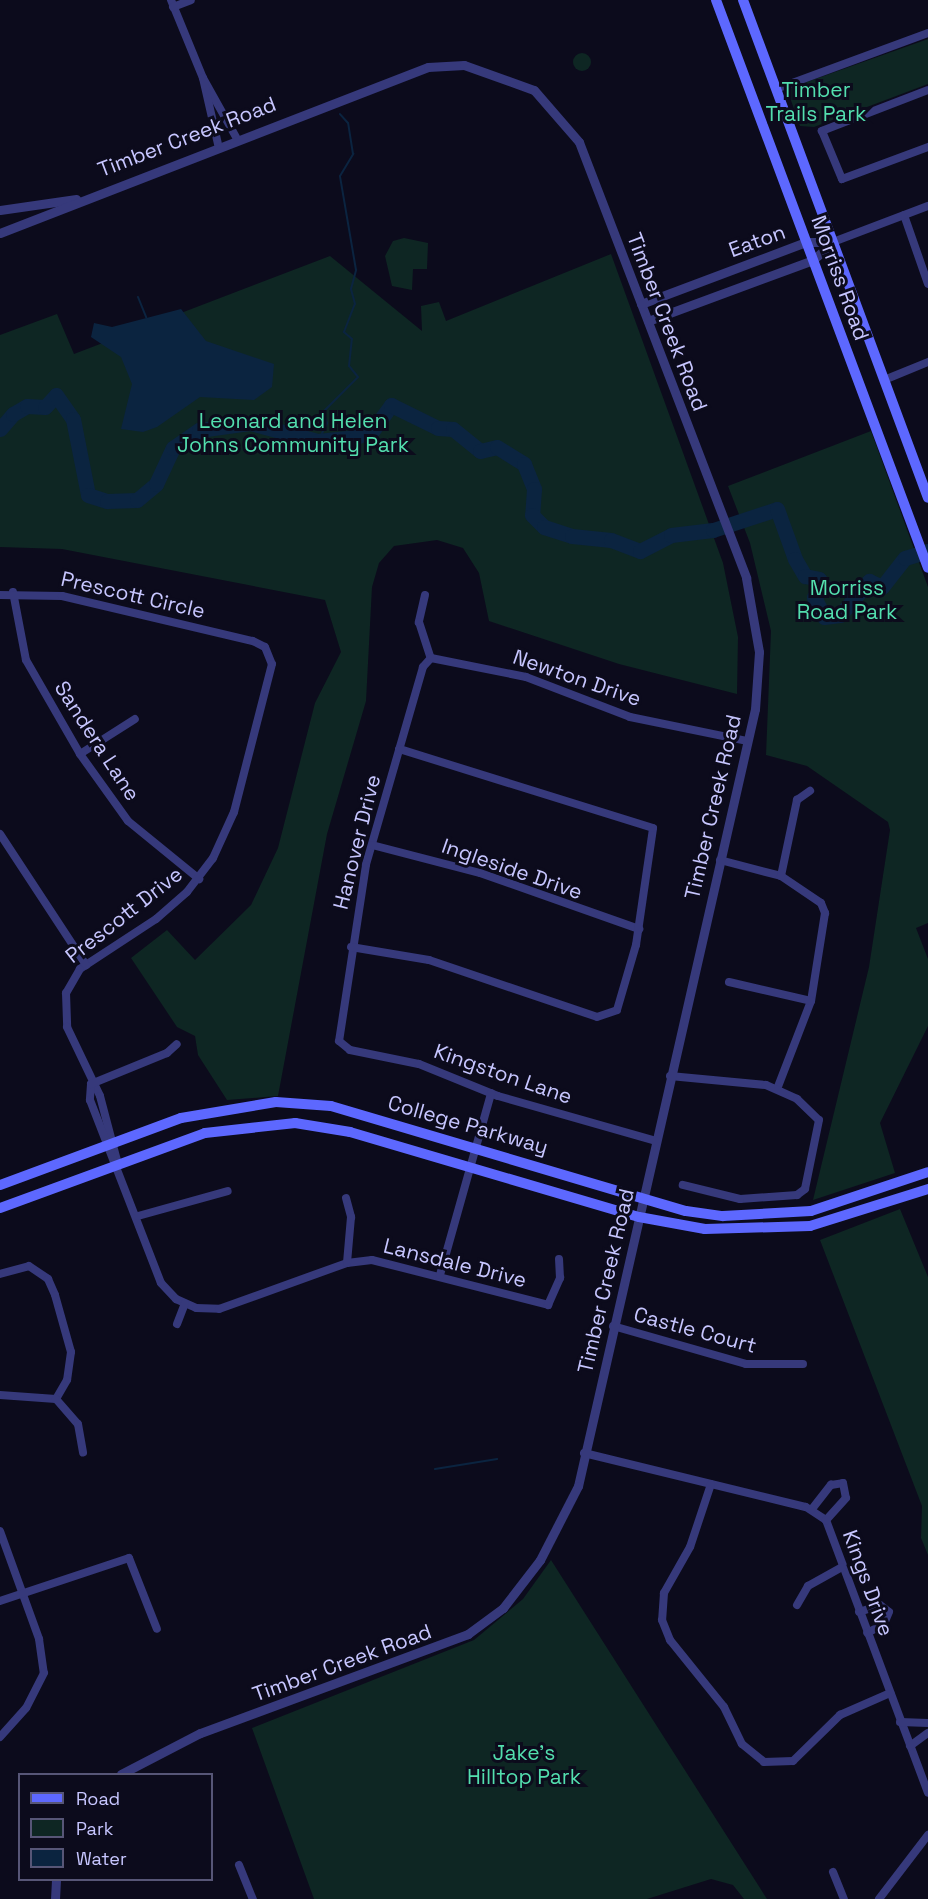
<!DOCTYPE html>
<style>
body{margin:0}
#map{position:relative;width:928px;height:1899px;overflow:hidden;background:#0c0b1c;font-family:"Space Grotesk",sans-serif}
div>[style]{position:absolute}
[style*='--x']{left:calc(var(--x)*1px);top:calc(var(--y)*1px);width:calc(var(--w)*1px);rotate:calc(var(--a)*1deg)}
.green>*{inset:0;background:#0e2623}
.round{border-radius:50%}
.water>*{inset:0;background:#0b2440}
.stream>*{height:2px;margin:-1px;padding:0 1px;transform-origin:1px;border-radius:1px;background:#0b2440}
.river>*{height:15px;margin:-7.5px;padding:0 7.5px;transform-origin:7.5px;border-radius:7.5px;background:#0b2440}
.minor>*{height:8px;margin:-4px;padding:0 4px;transform-origin:4px;border-radius:4px;background:#36397b}
.tertiary>*{height:9px;margin:-4.5px;padding:0 4.5px;transform-origin:4.5px;border-radius:4.5px;background:#36397b}
.secondary>*{height:10px;margin:-5px;padding:0 5px;transform-origin:5px;border-radius:5px;background:#5d68ff}
span{translate:-50% -50%;white-space:nowrap;text-align:center;line-height:1.15;-webkit-text-stroke:6px #0c0b1c;paint-order:stroke}
.park-label{font-size:21px;color:#53deae}
.street-label{font-size:21px;color:#c7c6ff}
.legend{position:absolute;left:18px;top:1773px;width:195px;height:108px;box-sizing:border-box;background:#0c0b1c;border:2px solid #575677;margin:0;padding:8px 10px;list-style:none;font-size:18px;color:#c7c6ff}
.legend li{display:flex;align-items:center;gap:12px;height:30px}
.legend b{width:30px;border:2px solid #575677}
</style>
<div id="map">
<div class="green">
<div style="clip-path:polygon(928px 39px,928px 84px,814px 127px,800px 126px,787px 89px)"></div>
<div class="round" style="left:573px;top:53px;width:18px;height:18px"></div>
<div style="clip-path:polygon(404px 238px,428px 243px,427px 269px,413px 269px,412px 290px,392px 286px,385px 256px,393px 241px)"></div>
<div style="clip-path:polygon(611px 254px,723px 563px,738px 637px,737px 694px,619px 664px,489px 621px,479px 573px,463px 548px,437px 540px,394px 546px,379px 563px,372px 587px,366px 701px,327px 834px,278px 1096px,227px 1100px,198px 1055px,195px 1036px,177px 1027px,131px 958px,167px 930px,195px 960px,251px 905px,278px 848px,315px 703px,341px 652px,325px 600px,62px 549px,0 547px,0 335px,57px 314px,74px 354px,330px 256px,422px 331px,421px 306px,439px 302px,446px 321px)"></div>
<div style="clip-path:polygon(871px 431px,928px 587px,928px 923px,916px 928px,928px 959px,928px 1026px,880px 1123px,895px 1173px,813px 1200px,869px 967px,890px 830px,888px 822px,807px 766px,766px 755px,771px 631px,750px 543px,728px 486px)"></div>
<div style="clip-path:polygon(900px 1209px,928px 1277px,928px 1555px,921px 1538px,922px 1506px,820px 1240px)"></div>
<div style="clip-path:polygon(551px 1560px,767px 1899px,744px 1899px,733px 1885px,711px 1879px,647px 1899px,314px 1899px,252px 1728px,474px 1640px,523px 1599px)"></div>
</div>
<div class="water">
<div style="clip-path:polygon(181px 309px,206px 341px,274px 364px,272px 387px,254px 400px,200px 397px,157px 427px,143px 432px,121px 429px,132px 384px,121px 357px,91px 337px,94px 323px,112px 327px)"></div>
</div>
<div class="stream">
<div style="--x:138;--y:297;--w:22;--a:68"></div>
<div style="--x:318;--y:441;--w:20;--a:-63"></div>
<div style="--x:327;--y:423;--w:12;--a:-110"></div>
<div style="--x:323;--y:412;--w:49;--a:-45"></div>
<div style="--x:358;--y:377;--w:14;--a:-129"></div>
<div style="--x:349;--y:366;--w:27;--a:-84"></div>
<div style="--x:352;--y:339;--w:11;--a:-139"></div>
<div style="--x:344;--y:332;--w:30;--a:-69"></div>
<div style="--x:355;--y:304;--w:16;--a:-105"></div>
<div style="--x:351;--y:289;--w:20;--a:-75"></div>
<div style="--x:356;--y:270;--w:95;--a:-99.7"></div>
<div style="--x:340;--y:176;--w:26;--a:-59"></div>
<div style="--x:353;--y:154;--w:31;--a:-99"></div>
<div style="--x:348;--y:123;--w:12;--a:-132"></div>
<div style="--x:435;--y:1469;--w:63;--a:-9.2"></div>
</div>
<div class="river">
<div style="--x:0;--y:429;--w:20;--a:-49"></div>
<div style="--x:13;--y:414;--w:16;--a:-30"></div>
<div style="--x:27;--y:406;--w:18;--a:3"></div>
<div style="--x:45;--y:407;--w:16;--a:-47"></div>
<div style="--x:56;--y:395;--w:29;--a:55"></div>
<div style="--x:73;--y:419;--w:77;--a:78.8"></div>
<div style="--x:88;--y:495;--w:20;--a:18"></div>
<div style="--x:107;--y:501;--w:30;--a:-2"></div>
<div style="--x:137;--y:500;--w:25;--a:-40"></div>
<div style="--x:156;--y:484;--w:40;--a:-65"></div>
<div style="--x:173;--y:448;--w:32;--a:-35"></div>
<div style="--x:199;--y:430;--w:51;--a:-7.8"></div>
<div style="--x:250;--y:423;--w:70;--a:14.8"></div>
<div style="--x:318;--y:441;--w:38;--a:-6"></div>
<div style="--x:356;--y:437;--w:18;--a:-22"></div>
<div style="--x:373;--y:430;--w:31;--a:-54"></div>
<div style="--x:391;--y:405;--w:52;--a:26.1"></div>
<div style="--x:438;--y:428;--w:15;--a:4"></div>
<div style="--x:453;--y:429;--w:35;--a:39"></div>
<div style="--x:480;--y:451;--w:17;--a:-13"></div>
<div style="--x:497;--y:447;--w:32;--a:32"></div>
<div style="--x:524;--y:464;--w:27;--a:68"></div>
<div style="--x:534;--y:489;--w:26;--a:94"></div>
<div style="--x:532;--y:515;--w:17;--a:45"></div>
<div style="--x:544;--y:527;--w:29;--a:18"></div>
<div style="--x:572;--y:536;--w:39;--a:6"></div>
<div style="--x:611;--y:540;--w:31;--a:21"></div>
<div style="--x:640;--y:551;--w:35;--a:-27"></div>
<div style="--x:671;--y:535;--w:42;--a:-6.8"></div>
<div style="--x:713;--y:530;--w:67;--a:-18.2"></div>
<div style="--x:777;--y:509;--w:53;--a:70.2"></div>
<div style="--x:795;--y:559;--w:20;--a:60"></div>
<div style="--x:805;--y:576;--w:14;--a:12"></div>
<div style="--x:819;--y:579;--w:9;--a:54"></div>
<div style="--x:824;--y:586;--w:15;--a:132"></div>
<div style="--x:814;--y:597;--w:22;--a:63"></div>
<div style="--x:824;--y:617;--w:16;--a:-7"></div>
<div style="--x:840;--y:615;--w:45;--a:-49.5"></div>
<div style="--x:869;--y:581;--w:14;--a:25"></div>
<div style="--x:882;--y:587;--w:37;--a:-52"></div>
<div style="--x:905;--y:558;--w:24;--a:-17"></div>
</div>
<div class="minor">
<div style="--x:171;--y:0;--w:84;--a:67.7"></div>
<div style="--x:203;--y:78;--w:68;--a:60.8"></div>
<div style="--x:173;--y:7;--w:19;--a:-21"></div>
<div style="--x:203;--y:78;--w:68;--a:77.2"></div>
<div style="--x:776;--y:89;--w:162;--a:-20.2"></div>
<div style="--x:928;--y:90;--w:114;--a:158.9"></div>
<div style="--x:822;--y:131;--w:52;--a:67.4"></div>
<div style="--x:842;--y:179;--w:92;--a:-20.4"></div>
<div style="--x:904;--y:215;--w:73;--a:70.8"></div>
<div style="--x:833;--y:242;--w:102;--a:-20.8"></div>
<div style="--x:884;--y:380;--w:48;--a:-22.2"></div>
<div style="--x:13;--y:592;--w:69;--a:79.2"></div>
<div style="--x:26;--y:660;--w:108;--a:60.1"></div>
<div style="--x:80;--y:754;--w:82;--a:54.4"></div>
<div style="--x:128;--y:821;--w:92;--a:39.2"></div>
<div style="--x:0;--y:595;--w:62;--a:0.9"></div>
<div style="--x:62;--y:596;--w:196;--a:13.3"></div>
<div style="--x:253;--y:641;--w:13;--a:27"></div>
<div style="--x:265;--y:647;--w:18;--a:68"></div>
<div style="--x:272;--y:664;--w:153;--a:104.4"></div>
<div style="--x:234;--y:812;--w:51;--a:114.5"></div>
<div style="--x:213;--y:858;--w:43;--a:127.4"></div>
<div style="--x:187;--y:892;--w:41;--a:138.9"></div>
<div style="--x:156;--y:919;--w:91;--a:146.7"></div>
<div style="--x:80;--y:969;--w:28;--a:120"></div>
<div style="--x:66;--y:993;--w:34;--a:88"></div>
<div style="--x:67;--y:1027;--w:76;--a:64.4"></div>
<div style="--x:100;--y:1096;--w:70;--a:75.2"></div>
<div style="--x:425;--y:595;--w:28;--a:103"></div>
<div style="--x:419;--y:622;--w:38;--a:72"></div>
<div style="--x:431;--y:658;--w:12;--a:132"></div>
<div style="--x:423;--y:667;--w:206;--a:106.1"></div>
<div style="--x:366;--y:865;--w:178;--a:98.7"></div>
<div style="--x:339;--y:1041;--w:14;--a:39"></div>
<div style="--x:350;--y:1050;--w:70;--a:11.5"></div>
<div style="--x:419;--y:1064;--w:85;--a:22.1"></div>
<div style="--x:498;--y:1096;--w:164;--a:15.9"></div>
<div style="--x:431;--y:658;--w:97;--a:11.3"></div>
<div style="--x:526;--y:677;--w:111;--a:21"></div>
<div style="--x:630;--y:717;--w:119;--a:11.6"></div>
<div style="--x:80;--y:754;--w:65;--a:-32.5"></div>
<div style="--x:0;--y:834;--w:157;--a:56.7"></div>
<div style="--x:372;--y:845;--w:112;--a:14.5"></div>
<div style="--x:480;--y:873;--w:169;--a:19.4"></div>
<div style="--x:720;--y:860;--w:63;--a:14.7"></div>
<div style="--x:781;--y:876;--w:48;--a:34"></div>
<div style="--x:821;--y:903;--w:11;--a:68"></div>
<div style="--x:825;--y:913;--w:89;--a:99"></div>
<div style="--x:811;--y:1001;--w:94;--a:111.1"></div>
<div style="--x:781;--y:876;--w:78;--a:-78.1"></div>
<div style="--x:797;--y:800;--w:16;--a:-35"></div>
<div style="--x:351;--y:947;--w:79;--a:9.5"></div>
<div style="--x:429;--y:960;--w:177;--a:18.7"></div>
<div style="--x:597;--y:1017;--w:21;--a:-19"></div>
<div style="--x:617;--y:1010;--w:68;--a:-73.7"></div>
<div style="--x:636;--y:945;--w:118;--a:-81.7"></div>
<div style="--x:653;--y:828;--w:266;--a:-162.7"></div>
<div style="--x:729;--y:982;--w:84;--a:13"></div>
<div style="--x:670;--y:1076;--w:96;--a:5.4"></div>
<div style="--x:766;--y:1085;--w:34;--a:24"></div>
<div style="--x:797;--y:1099;--w:30;--a:44"></div>
<div style="--x:819;--y:1120;--w:70;--a:101.5"></div>
<div style="--x:805;--y:1189;--w:10;--a:143"></div>
<div style="--x:797;--y:1195;--w:57;--a:176"></div>
<div style="--x:740;--y:1199;--w:59;--a:-166.2"></div>
<div style="--x:91;--y:1084;--w:16;--a:94"></div>
<div style="--x:90;--y:1100;--w:196;--a:68.8"></div>
<div style="--x:161;--y:1283;--w:22;--a:47"></div>
<div style="--x:176;--y:1299;--w:22;--a:24"></div>
<div style="--x:196;--y:1308;--w:23;--a:2"></div>
<div style="--x:219;--y:1309;--w:136;--a:-19.8"></div>
<div style="--x:347;--y:1263;--w:25;--a:-7"></div>
<div style="--x:372;--y:1260;--w:182;--a:14.3"></div>
<div style="--x:548;--y:1305;--w:30;--a:-66"></div>
<div style="--x:560;--y:1278;--w:19;--a:-93"></div>
<div style="--x:91;--y:1084;--w:82;--a:-22.2"></div>
<div style="--x:167;--y:1053;--w:13;--a:-42"></div>
<div style="--x:346;--y:1198;--w:20;--a:75"></div>
<div style="--x:351;--y:1217;--w:46;--a:95"></div>
<div style="--x:138;--y:1216;--w:93;--a:-15.5"></div>
<div style="--x:0;--y:1274;--w:30;--a:-15"></div>
<div style="--x:29;--y:1266;--w:23;--a:34"></div>
<div style="--x:48;--y:1279;--w:17;--a:66"></div>
<div style="--x:55;--y:1295;--w:59;--a:74.3"></div>
<div style="--x:71;--y:1352;--w:28;--a:98"></div>
<div style="--x:67;--y:1380;--w:22;--a:120"></div>
<div style="--x:440;--y:1275;--w:189;--a:-74.3"></div>
<div style="--x:177;--y:1324;--w:22;--a:-69"></div>
<div style="--x:613;--y:1326;--w:138;--a:15.9"></div>
<div style="--x:746;--y:1364;--w:57;--a:0"></div>
<div style="--x:0;--y:1395;--w:56;--a:4.1"></div>
<div style="--x:56;--y:1399;--w:33;--a:49"></div>
<div style="--x:78;--y:1424;--w:29;--a:80"></div>
<div style="--x:584;--y:1453;--w:228;--a:13.7"></div>
<div style="--x:806;--y:1507;--w:24;--a:33"></div>
<div style="--x:826;--y:1520;--w:291;--a:69.5"></div>
<div style="--x:711;--y:1484;--w:66;--a:108.4"></div>
<div style="--x:690;--y:1547;--w:53;--a:119.5"></div>
<div style="--x:664;--y:1593;--w:27;--a:94"></div>
<div style="--x:662;--y:1620;--w:22;--a:68"></div>
<div style="--x:670;--y:1640;--w:86;--a:51.1"></div>
<div style="--x:724;--y:1707;--w:41;--a:64.1"></div>
<div style="--x:742;--y:1744;--w:28;--a:39"></div>
<div style="--x:764;--y:1762;--w:29;--a:-2"></div>
<div style="--x:793;--y:1761;--w:66;--a:-44.4"></div>
<div style="--x:840;--y:1715;--w:55;--a:-23.7"></div>
<div style="--x:812;--y:1509;--w:31;--a:-52"></div>
<div style="--x:831;--y:1485;--w:12;--a:-9"></div>
<div style="--x:843;--y:1483;--w:15;--a:79"></div>
<div style="--x:846;--y:1498;--w:30;--a:132"></div>
<div style="--x:0;--y:1531;--w:115;--a:70.1"></div>
<div style="--x:39;--y:1639;--w:34;--a:82"></div>
<div style="--x:44;--y:1673;--w:39;--a:117"></div>
<div style="--x:26;--y:1708;--w:39;--a:132"></div>
<div style="--x:0;--y:1601;--w:136;--a:-18.4"></div>
<div style="--x:129;--y:1558;--w:76;--a:68.5"></div>
<div style="--x:797;--y:1605;--w:22;--a:-60"></div>
<div style="--x:808;--y:1586;--w:39;--a:-29"></div>
<div style="--x:859;--y:1612;--w:22;--a:-18"></div>
<div style="--x:880;--y:1605;--w:11;--a:38"></div>
<div style="--x:889;--y:1612;--w:13;--a:113"></div>
<div style="--x:884;--y:1624;--w:19;--a:152"></div>
<div style="--x:900;--y:1722;--w:28;--a:2"></div>
<div style="--x:910;--y:1746;--w:22;--a:-36"></div>
<div style="--x:239;--y:1865;--w:37;--a:68"></div>
<div style="--x:833;--y:1872;--w:29;--a:68"></div>
<div style="--x:879;--y:1899;--w:81;--a:-52.6"></div>
</div>
<div class="tertiary">
<div style="--x:0;--y:210;--w:77;--a:-8.2"></div>
<div style="--x:0;--y:233;--w:459;--a:-21.2"></div>
<div style="--x:428;--y:67;--w:36;--a:-3"></div>
<div style="--x:464;--y:65;--w:74;--a:19.7"></div>
<div style="--x:534;--y:90;--w:69;--a:49.1"></div>
<div style="--x:579;--y:142;--w:467;--a:69"></div>
<div style="--x:746;--y:578;--w:75;--a:80"></div>
<div style="--x:759;--y:652;--w:57;--a:94"></div>
<div style="--x:755;--y:709;--w:797;--a:102.83"></div>
<div style="--x:578;--y:1486;--w:83;--a:117.2"></div>
<div style="--x:540;--y:1560;--w:61;--a:127.6"></div>
<div style="--x:503;--y:1608;--w:44;--a:143.4"></div>
<div style="--x:468;--y:1634;--w:286;--a:159.7"></div>
<div style="--x:200;--y:1733;--w:89;--a:152.6"></div>
<div style="--x:641;--y:304;--w:176;--a:-20.6"></div>
<div style="--x:806;--y:242;--w:27;--a:0"></div>
<div style="--x:648;--y:321;--w:176;--a:-20.3"></div>
<div style="--x:813;--y:260;--w:27;--a:-42"></div>
<div style="--x:55;--y:1899;--w:19;--a:-87"></div>
</div>
<div class="secondary">
<div style="--x:716;--y:0;--w:606;--a:69.53"></div>
<div style="--x:743;--y:0;--w:531;--a:69.62"></div>
<div style="--x:0;--y:1185;--w:193;--a:-20.3"></div>
<div style="--x:181;--y:1118;--w:96;--a:-9.6"></div>
<div style="--x:276;--y:1102;--w:55;--a:4.2"></div>
<div style="--x:331;--y:1106;--w:370;--a:16.5"></div>
<div style="--x:686;--y:1211;--w:37;--a:8"></div>
<div style="--x:723;--y:1216;--w:88;--a:-3.3"></div>
<div style="--x:811;--y:1211;--w:123;--a:-18.4"></div>
<div style="--x:0;--y:1208;--w:218;--a:-20.1"></div>
<div style="--x:205;--y:1133;--w:91;--a:-6.3"></div>
<div style="--x:295;--y:1123;--w:56;--a:9.3"></div>
<div style="--x:350;--y:1132;--w:301;--a:16.4"></div>
<div style="--x:639;--y:1217;--w:67;--a:10.3"></div>
<div style="--x:705;--y:1229;--w:105;--a:-1.6"></div>
<div style="--x:810;--y:1226;--w:124;--a:-17.4"></div>
</div>
<div class="park-label">
<span style="left:816px;top:102px">Timber<br>Trails Park</span>
<span style="left:293px;top:433px">Leonard and Helen<br>Johns Community Park</span>
<span style="left:847px;top:600px">Morriss<br>Road Park</span>
<span style="left:524px;top:1765px">Jake's<br>Hilltop Park</span>
</div>
<div class="street-label">
<span style="left:187px;top:137px;rotate:-21deg">Timber Creek Road</span>
<span style="left:757px;top:241px;rotate:-20deg">Eaton</span>
<span style="left:840px;top:278px;rotate:70deg">Morriss Road</span>
<span style="left:667px;top:322px;rotate:69deg">Timber Creek Road</span>
<span style="left:133px;top:595px;rotate:13deg">Prescott Circle</span>
<span style="left:577px;top:678px;rotate:19deg">Newton Drive</span>
<span style="left:97px;top:741px;rotate:57deg">Sandera Lane</span>
<span style="left:713px;top:807px;rotate:-77deg">Timber Creek Road</span>
<span style="left:357px;top:842px;rotate:-76deg">Hanover Drive</span>
<span style="left:512px;top:869px;rotate:19deg">Ingleside Drive</span>
<span style="left:124px;top:915px;rotate:-38deg">Prescott Drive</span>
<span style="left:503px;top:1074px;rotate:19deg">Kingston Lane</span>
<span style="left:468px;top:1125px;rotate:16deg">College Parkway</span>
<span style="left:455px;top:1263px;rotate:14deg">Lansdale Drive</span>
<span style="left:606px;top:1281px;rotate:-77deg">Timber Creek Road</span>
<span style="left:695px;top:1330px;rotate:15deg">Castle Court</span>
<span style="left:868px;top:1583px;rotate:70deg">Kings Drive</span>
<span style="left:342px;top:1663px;rotate:-20deg">Timber Creek Road</span>
</div>
<ul class="legend">
<li><b style="height:8px;background:#5d68ff"></b>Road</li>
<li><b style="height:16px;background:#0e2623"></b>Park</li>
<li><b style="height:16px;background:#0b2440"></b>Water</li>
</ul>
</div>
